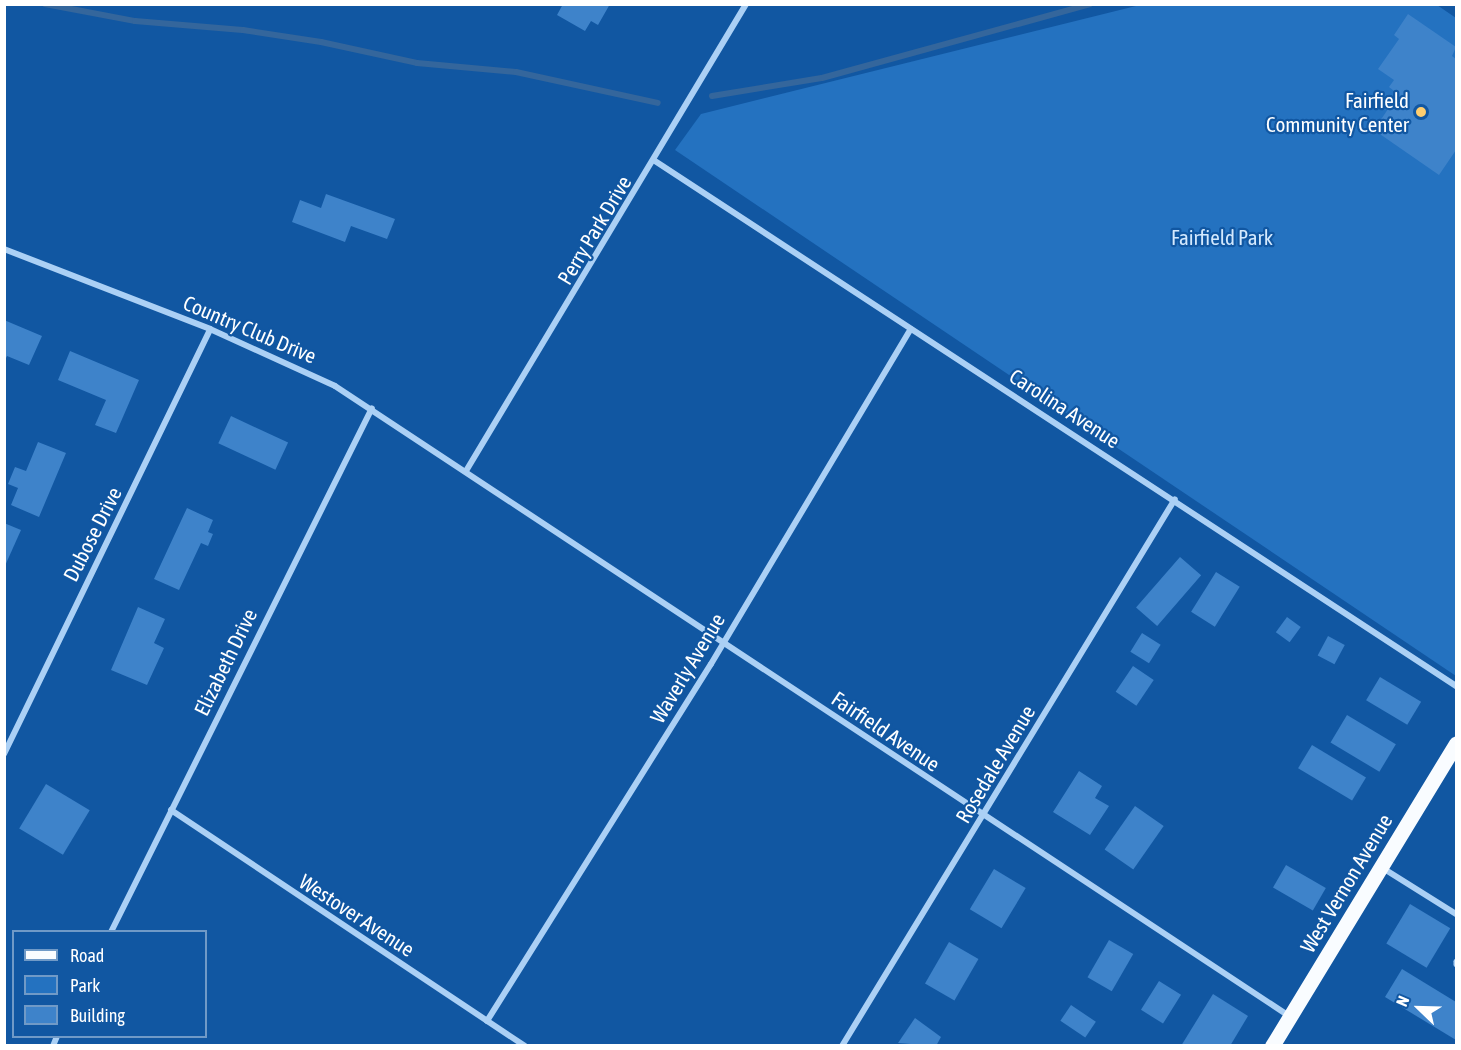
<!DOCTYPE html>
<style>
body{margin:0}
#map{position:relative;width:1461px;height:1050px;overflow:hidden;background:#1157a2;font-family:"Asap Condensed",sans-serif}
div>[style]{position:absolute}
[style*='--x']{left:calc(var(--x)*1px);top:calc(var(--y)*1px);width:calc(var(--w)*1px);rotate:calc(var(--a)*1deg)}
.green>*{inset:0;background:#2472c0}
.stream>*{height:6px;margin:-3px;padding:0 3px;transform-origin:3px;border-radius:3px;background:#34669c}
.building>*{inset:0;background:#3e83ca;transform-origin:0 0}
.service>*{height:4.5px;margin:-2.25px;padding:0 2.25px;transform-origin:2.25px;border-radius:2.25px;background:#abd0f5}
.minor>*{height:6px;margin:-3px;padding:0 3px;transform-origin:3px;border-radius:3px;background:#abd0f5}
.primary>*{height:15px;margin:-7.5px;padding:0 7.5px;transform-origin:7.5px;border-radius:7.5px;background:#f9fcff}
.dots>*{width:16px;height:16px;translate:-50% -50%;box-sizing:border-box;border:3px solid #1157a2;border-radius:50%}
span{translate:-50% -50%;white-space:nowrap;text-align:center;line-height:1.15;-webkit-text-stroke:4.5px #1157a2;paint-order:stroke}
.poi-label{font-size:21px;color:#fff}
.right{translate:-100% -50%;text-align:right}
.street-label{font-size:21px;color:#fff}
.park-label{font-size:21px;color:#d4e9fe}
.frame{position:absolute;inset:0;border:6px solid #fff;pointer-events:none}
.legend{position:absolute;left:12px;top:930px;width:195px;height:108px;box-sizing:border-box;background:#1157a2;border:2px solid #709ac7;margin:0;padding:8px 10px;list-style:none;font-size:18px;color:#fff}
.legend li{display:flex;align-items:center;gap:12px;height:30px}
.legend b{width:30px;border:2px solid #709ac7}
.north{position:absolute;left:1389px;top:978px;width:60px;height:60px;-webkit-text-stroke:4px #1157a2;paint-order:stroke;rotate:293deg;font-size:16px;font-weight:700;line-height:24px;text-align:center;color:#fff}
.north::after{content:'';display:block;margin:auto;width:21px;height:27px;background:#fff;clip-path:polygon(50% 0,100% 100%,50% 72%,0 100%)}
</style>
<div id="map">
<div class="green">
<div style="clip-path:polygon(1140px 5px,1437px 5px,1456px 18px,1456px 676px,675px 150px,701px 114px)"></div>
</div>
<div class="stream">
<div style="--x:45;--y:4;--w:92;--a:10.7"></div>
<div style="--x:135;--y:21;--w:108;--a:4.8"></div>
<div style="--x:243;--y:30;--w:79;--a:8.7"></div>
<div style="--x:321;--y:42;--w:98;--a:12.3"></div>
<div style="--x:417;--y:63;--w:99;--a:5.2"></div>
<div style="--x:516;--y:72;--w:145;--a:12.3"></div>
<div style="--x:712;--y:96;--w:111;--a:-9.3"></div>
<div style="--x:822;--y:78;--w:278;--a:-15.4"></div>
</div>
<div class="building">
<div style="clip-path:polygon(563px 4px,610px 4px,598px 25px,591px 21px,585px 31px,557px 15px)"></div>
<div style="clip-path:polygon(1408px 14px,1456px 47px,1452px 56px,1456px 59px,1456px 150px,1439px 175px,1374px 130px,1398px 94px,1389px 87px,1394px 80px,1378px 69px,1399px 39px,1394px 35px)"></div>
<div style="clip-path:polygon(326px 194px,395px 219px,387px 239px,351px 226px,345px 242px,292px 222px,300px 200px,321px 208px)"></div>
<div style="clip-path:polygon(4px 320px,42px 336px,29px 365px,7px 356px,4px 362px)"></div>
<div style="clip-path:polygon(70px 351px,139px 380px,116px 433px,95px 425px,106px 400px,58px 380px)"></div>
<div style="left:231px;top:416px;width:63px;height:30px;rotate:25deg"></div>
<div style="clip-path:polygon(38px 442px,66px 453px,39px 517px,11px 505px,18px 488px,8px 484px,15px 467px,26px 471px)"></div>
<div style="clip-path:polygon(187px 508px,213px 520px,208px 532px,213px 534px,208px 546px,201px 543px,179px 590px,154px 579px)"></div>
<div style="clip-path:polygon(4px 523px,21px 530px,4px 568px)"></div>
<div style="left:1180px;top:557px;width:28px;height:67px;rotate:41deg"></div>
<div style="left:1216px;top:572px;width:28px;height:47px;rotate:32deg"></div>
<div style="clip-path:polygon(138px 607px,165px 619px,154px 643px,164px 648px,147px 685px,111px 670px)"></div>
<div style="left:1287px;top:617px;width:17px;height:19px;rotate:36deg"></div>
<div style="left:1142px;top:633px;width:22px;height:22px;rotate:32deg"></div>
<div style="left:1328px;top:636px;width:19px;height:22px;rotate:28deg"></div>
<div style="left:1133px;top:666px;width:25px;height:31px;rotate:34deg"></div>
<div style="left:1380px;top:677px;width:48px;height:27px;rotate:31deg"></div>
<div style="left:1347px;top:715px;width:57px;height:32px;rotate:31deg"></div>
<div style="left:1312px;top:745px;width:63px;height:27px;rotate:31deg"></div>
<div style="clip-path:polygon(1079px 771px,1102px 786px,1095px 798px,1109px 806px,1090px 835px,1053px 812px)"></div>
<div style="left:46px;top:784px;width:51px;height:52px;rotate:31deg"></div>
<div style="left:1135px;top:806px;width:35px;height:53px;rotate:35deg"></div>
<div style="left:1286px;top:865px;width:46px;height:26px;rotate:30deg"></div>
<div style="left:994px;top:869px;width:37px;height:47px;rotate:31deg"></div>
<div style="left:1410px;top:904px;width:47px;height:46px;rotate:31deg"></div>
<div style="left:1109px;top:940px;width:28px;height:43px;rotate:30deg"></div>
<div style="left:949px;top:942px;width:34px;height:48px;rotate:30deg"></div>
<div style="clip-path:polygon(1402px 969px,1456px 1002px,1456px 1040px,1385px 997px)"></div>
<div style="left:1159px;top:981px;width:26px;height:34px;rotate:32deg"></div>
<div style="clip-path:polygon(1213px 994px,1248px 1016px,1230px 1046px,1181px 1046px)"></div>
<div style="left:1071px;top:1005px;width:30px;height:19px;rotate:34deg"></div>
<div style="clip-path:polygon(915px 1018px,941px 1037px,936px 1046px,898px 1043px)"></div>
</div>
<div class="service">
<div style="--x:1456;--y:961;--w:3;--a:90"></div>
</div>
<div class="minor">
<div style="--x:655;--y:161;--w:958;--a:33.24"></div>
<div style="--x:4;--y:249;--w:221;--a:21.2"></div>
<div style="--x:210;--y:329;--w:137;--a:24.5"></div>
<div style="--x:335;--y:386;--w:1143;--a:33.44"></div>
<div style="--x:466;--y:471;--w:545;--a:-59.05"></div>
<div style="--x:4;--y:754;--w:472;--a:-64.1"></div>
<div style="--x:171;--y:810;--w:425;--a:33.7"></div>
<div style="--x:1381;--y:867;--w:89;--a:32.1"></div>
<div style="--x:111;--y:932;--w:585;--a:-63.52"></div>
<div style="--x:487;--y:1021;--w:421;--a:-57.9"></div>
<div style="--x:711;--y:664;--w:390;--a:-59.2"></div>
<div style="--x:53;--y:1046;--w:11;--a:-68"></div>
<div style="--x:842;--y:1046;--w:640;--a:-58.67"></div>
</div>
<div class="primary">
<div style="--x:1272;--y:1046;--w:354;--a:-58.7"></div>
</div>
<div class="dots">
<div style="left:1421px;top:112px;background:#ffce6f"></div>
</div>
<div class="poi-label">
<span class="right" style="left:1409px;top:112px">Fairfield<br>Community Center</span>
</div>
<div class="street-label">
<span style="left:594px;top:230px;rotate:-59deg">Perry Park Drive</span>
<span style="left:250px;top:329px;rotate:23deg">Country Club Drive</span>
<span style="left:1065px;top:408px;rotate:33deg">Carolina Avenue</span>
<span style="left:92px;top:534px;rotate:-63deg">Dubose Drive</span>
<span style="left:225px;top:662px;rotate:-64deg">Elizabeth Drive</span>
<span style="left:687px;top:668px;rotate:-59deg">Waverly Avenue</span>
<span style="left:886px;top:731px;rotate:34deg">Fairfield Avenue</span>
<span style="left:995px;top:764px;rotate:-59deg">Rosedale Avenue</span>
<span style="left:1346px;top:883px;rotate:-59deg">West Vernon Avenue</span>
<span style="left:357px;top:915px;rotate:33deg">Westover Avenue</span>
</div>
<div class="park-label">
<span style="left:1222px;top:237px">Fairfield Park</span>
</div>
<div class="frame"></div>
<ul class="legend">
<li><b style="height:8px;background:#f9fcff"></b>Road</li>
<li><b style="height:16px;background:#2472c0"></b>Park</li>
<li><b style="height:16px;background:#3e83ca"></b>Building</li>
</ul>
<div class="north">N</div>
</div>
